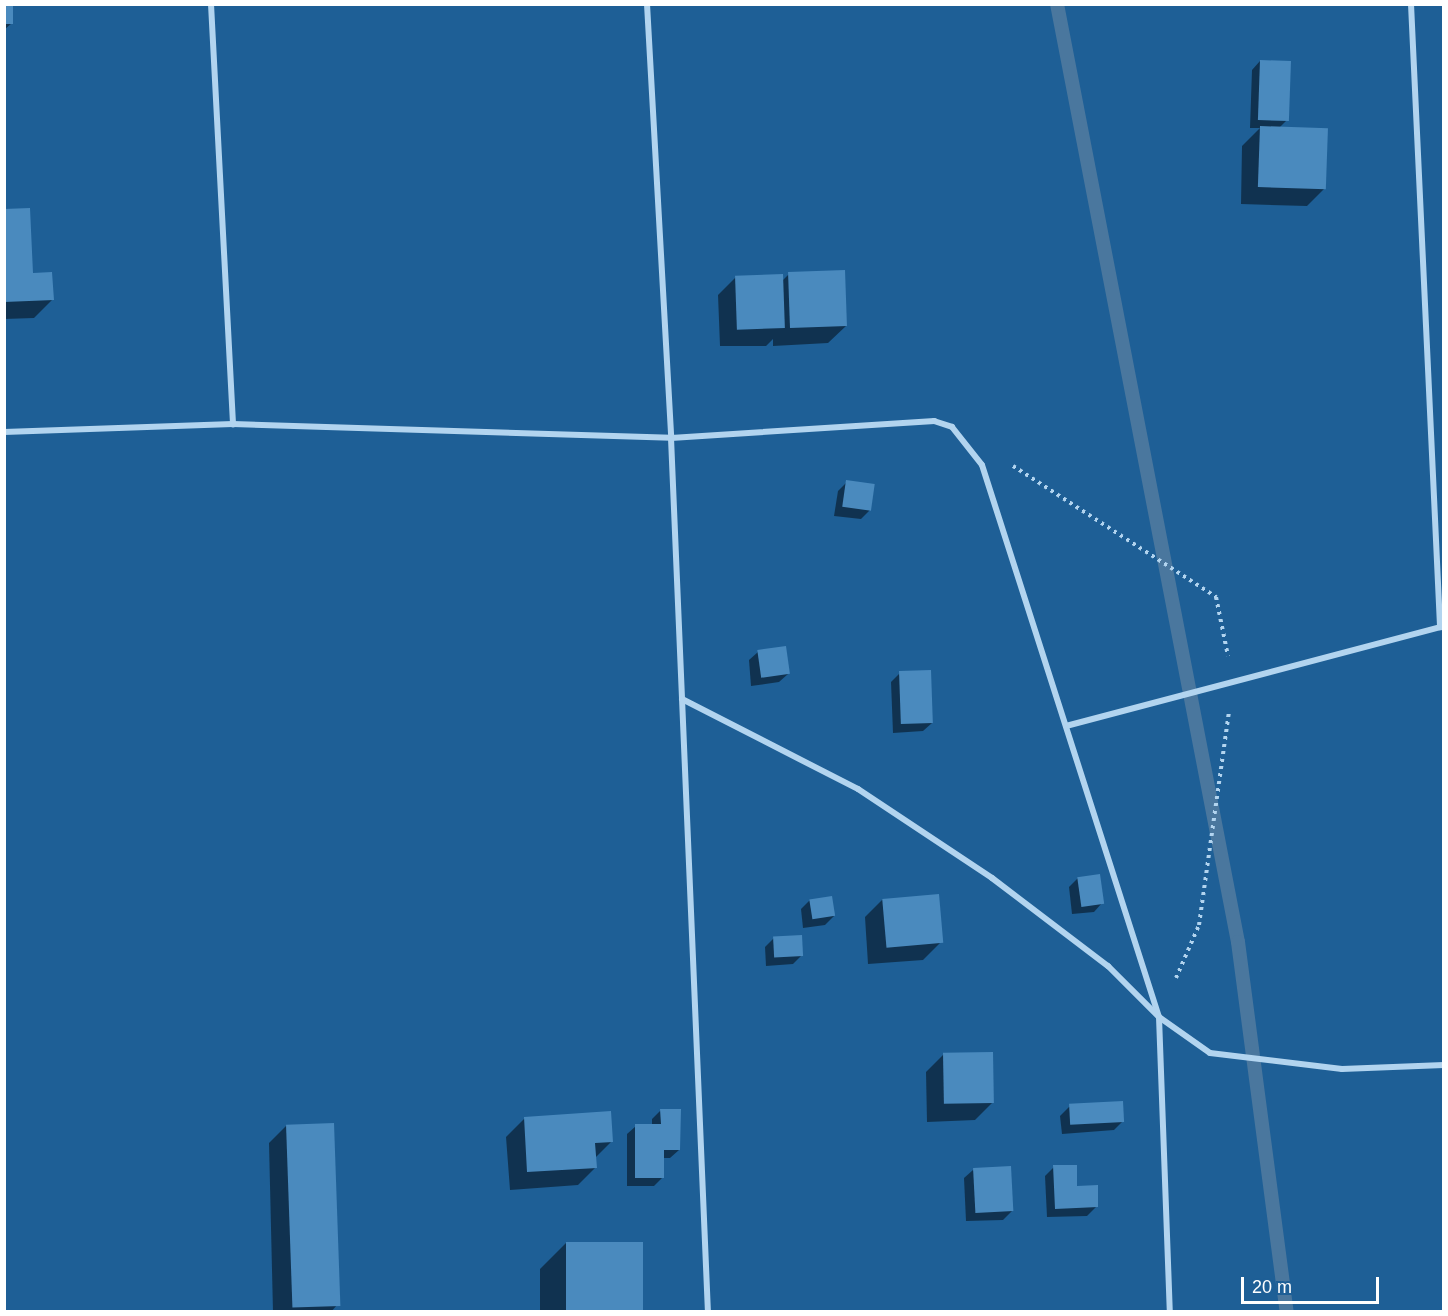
<!DOCTYPE html>
<style>
body{margin:0}
#map{position:relative;width:1448px;height:1316px;overflow:hidden;background:#1e5f96;font-family:Helvetica,sans-serif}
div>[style]{position:absolute}
[style*='--x']{left:calc(var(--x)*1px);top:calc(var(--y)*1px);width:calc(var(--w)*1px);rotate:calc(var(--a)*1deg)}
.shadow>*{inset:0;background:#0007}
.stream>*{height:14px;margin:-7px;padding:0 7px;transform-origin:7px;border-radius:7px;background:#4a779e}
.building>*{inset:0;background:#4a8abe;transform-origin:0 0}
.path>*{height:4px;margin-top:-2px;transform-origin:0;background:repeating-linear-gradient(90deg,#b2d4ef 0 3px,transparent 0 7.5px)}
.minor>*{height:6px;margin:-3px;padding:0 3px;transform-origin:3px;border-radius:3px;background:#b2d4ef}
span{translate:-50% -50%;white-space:nowrap;text-align:center;line-height:1.15;-webkit-text-stroke:6px #1e5f96;paint-order:stroke}
.frame{position:absolute;inset:0;border:6px solid #fff;pointer-events:none}
.scale{position:absolute;left:1241px;top:1277px;width:138px;height:27px;box-sizing:border-box;border:3px solid #fff;border-top:0;padding-left:8px;font-size:18px;line-height:21px;white-space:nowrap;color:#fff;-webkit-text-stroke:4px #1e5f96;paint-order:stroke}
</style>
<div id="map">
<div class="shadow">
<div style="clip-path:polygon(4px 4px,12px 23px,4px 30px)"></div>
<div style="clip-path:polygon(1260px 61px,1287px 120px,1279px 128px,1325px 188px,1307px 206px,1241px 204px,1242px 146px,1260px 128px,1250px 128px,1252px 70px)"></div>
<div style="clip-path:polygon(4px 210px,31px 274px,52px 300px,34px 318px,4px 319px)"></div>
<div style="clip-path:polygon(789px 274px,846px 326px,828px 343px,773px 346px,773px 339px,766px 346px,720px 346px,718px 295px,736px 277px,782px 281px)"></div>
<div style="clip-path:polygon(847px 482px,870px 510px,861px 519px,834px 516px,838px 491px)"></div>
<div style="clip-path:polygon(758px 652px,788px 674px,779px 682px,751px 686px,749px 660px)"></div>
<div style="clip-path:polygon(900px 673px,932px 723px,923px 731px,893px 733px,891px 682px)"></div>
<div style="clip-path:polygon(1078px 878px,1102px 903px,1094px 912px,1072px 914px,1069px 887px)"></div>
<div style="clip-path:polygon(883px 899px,941px 942px,923px 960px,868px 964px,865px 917px)"></div>
<div style="clip-path:polygon(810px 900px,834px 916px,825px 925px,803px 928px,801px 909px)"></div>
<div style="clip-path:polygon(774px 938px,802px 955px,793px 964px,766px 966px,765px 947px)"></div>
<div style="clip-path:polygon(944px 1054px,992px 1103px,975px 1120px,927px 1122px,926px 1072px)"></div>
<div style="clip-path:polygon(1069px 1107px,1123px 1121px,1114px 1130px,1062px 1134px,1060px 1116px)"></div>
<div style="clip-path:polygon(661px 1110px,679px 1150px,670px 1158px,663px 1158px,662px 1178px,654px 1186px,627px 1186px,627px 1134px,636px 1126px,652px 1126px,652px 1119px)"></div>
<div style="clip-path:polygon(524px 1119px,611px 1142px,595px 1158px,596px 1167px,578px 1185px,510px 1190px,506px 1137px)"></div>
<div style="clip-path:polygon(287px 1125px,337px 1305px,331px 1312px,273px 1312px,269px 1143px)"></div>
<div style="clip-path:polygon(1054px 1167px,1096px 1207px,1087px 1216px,1047px 1217px,1045px 1176px)"></div>
<div style="clip-path:polygon(973px 1170px,1012px 1211px,1003px 1220px,966px 1221px,964px 1178px)"></div>
<div style="clip-path:polygon(566px 1243px,641px 1312px,540px 1312px,540px 1269px)"></div>
</div>
<div class="stream">
<div style="--x:1057;--y:4;--w:955;--a:79.08"></div>
<div style="--x:1238;--y:942;--w:373;--a:82.5"></div>
</div>
<div class="building">
<div style="left:4px;top:4px;width:9px;height:20px"></div>
<div style="left:1260px;top:60px;width:31px;height:60px;rotate:2deg"></div>
<div style="left:1260px;top:126px;width:68px;height:61px;rotate:2deg"></div>
<div style="clip-path:polygon(30px 208px,33px 273px,52px 272px,54px 300px,4px 302px,4px 209px)"></div>
<div style="left:845px;top:270px;width:56px;height:57px;rotate:88deg"></div>
<div style="left:783px;top:274px;width:54px;height:48px;rotate:88deg"></div>
<div style="left:846px;top:480px;width:29px;height:27px;rotate:8deg"></div>
<div style="left:786px;top:646px;width:28px;height:29px;rotate:82deg"></div>
<div style="left:931px;top:670px;width:53px;height:32px;rotate:88deg"></div>
<div style="left:1100px;top:874px;width:30px;height:23px;rotate:82deg"></div>
<div style="left:939px;top:894px;width:49px;height:57px;rotate:85deg"></div>
<div style="left:832px;top:896px;width:20px;height:23px;rotate:81deg"></div>
<div style="left:802px;top:935px;width:21px;height:29px;rotate:87deg"></div>
<div style="left:993px;top:1052px;width:51px;height:50px;rotate:89deg"></div>
<div style="left:1123px;top:1101px;width:21px;height:54px;rotate:87deg"></div>
<div style="clip-path:polygon(660px 1109px,681px 1109px,680px 1150px,664px 1150px,664px 1178px,635px 1178px,635px 1124px,661px 1124px)"></div>
<div style="clip-path:polygon(611px 1111px,613px 1142px,595px 1143px,597px 1168px,527px 1172px,524px 1117px)"></div>
<div style="left:334px;top:1123px;width:183px;height:48px;rotate:88deg"></div>
<div style="clip-path:polygon(1053px 1165px,1077px 1165px,1077px 1186px,1098px 1185px,1098px 1207px,1055px 1209px)"></div>
<div style="left:1011px;top:1166px;width:45px;height:38px;rotate:87deg"></div>
<div style="left:566px;top:1242px;width:77px;height:70px"></div>
</div>
<div class="path">
<div style="--x:1013;--y:466;--w:242;--a:32.8"></div>
<div style="--x:1216;--y:597;--w:60;--a:78.5"></div>
<div style="--x:1176;--y:978;--w:58;--a:-66.5"></div>
<div style="--x:1199;--y:925;--w:216;--a:-82"></div>
</div>
<div class="minor">
<div style="--x:211;--y:4;--w:421;--a:87"></div>
<div style="--x:647;--y:4;--w:435;--a:86.8"></div>
<div style="--x:671;--y:438;--w:875;--a:87.58"></div>
<div style="--x:1411;--y:4;--w:624;--a:87.33"></div>
<div style="--x:1440;--y:627;--w:4;--a:-14"></div>
<div style="--x:4;--y:432;--w:229;--a:-2"></div>
<div style="--x:233;--y:424;--w:438;--a:1.8"></div>
<div style="--x:671;--y:438;--w:264;--a:-3.7"></div>
<div style="--x:934;--y:421;--w:19;--a:18"></div>
<div style="--x:952;--y:427;--w:48;--a:51.7"></div>
<div style="--x:982;--y:465;--w:580;--a:72.22"></div>
<div style="--x:1159;--y:1017;--w:295;--a:87.9"></div>
<div style="--x:682;--y:699;--w:198;--a:27.1"></div>
<div style="--x:858;--y:789;--w:161;--a:33.6"></div>
<div style="--x:992;--y:878;--w:146;--a:37.2"></div>
<div style="--x:1108;--y:966;--w:72;--a:45"></div>
<div style="--x:1159;--y:1017;--w:62;--a:35.2"></div>
<div style="--x:1210;--y:1053;--w:133;--a:6.9"></div>
<div style="--x:1342;--y:1069;--w:102;--a:-2.2"></div>
<div style="--x:1066;--y:726;--w:387;--a:-14.8"></div>
</div>
<div class="frame"></div>
<div class="scale">20 m</div>
</div>
